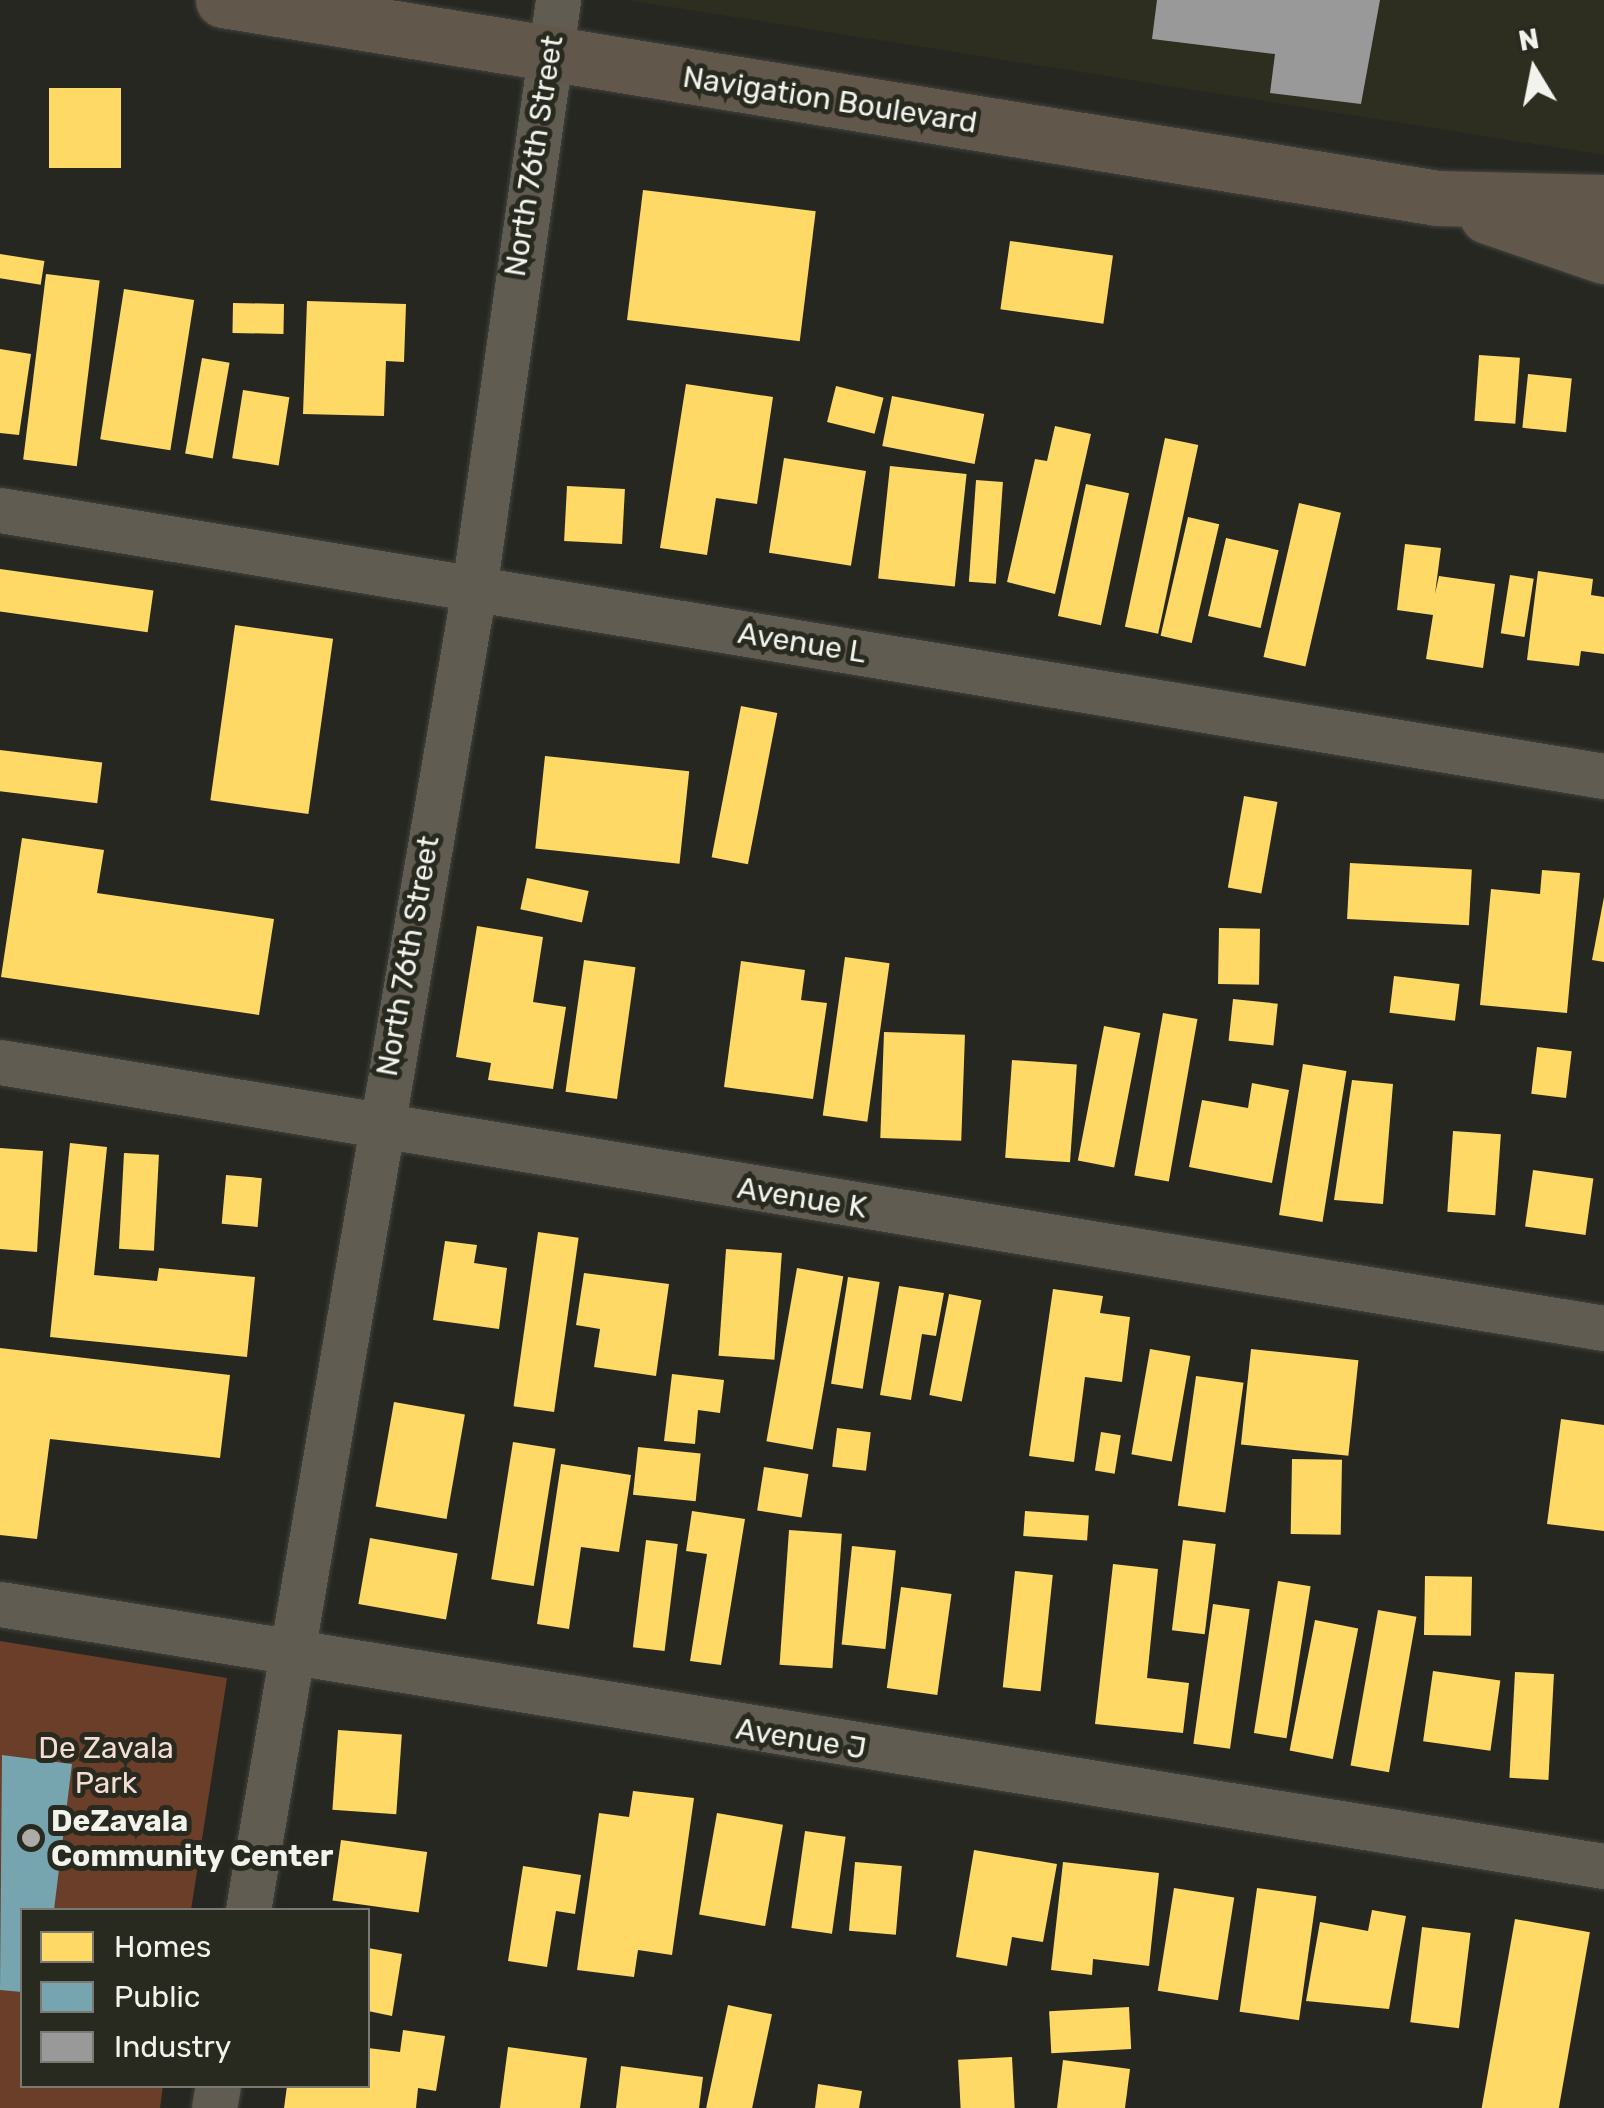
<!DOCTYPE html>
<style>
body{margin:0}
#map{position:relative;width:1604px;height:2108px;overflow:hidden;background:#262721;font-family:Rubik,sans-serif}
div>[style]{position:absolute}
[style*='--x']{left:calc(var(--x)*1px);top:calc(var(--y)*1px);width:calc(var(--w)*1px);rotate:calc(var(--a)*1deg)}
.built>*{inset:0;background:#2d2e20}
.green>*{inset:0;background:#6a3e28}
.homes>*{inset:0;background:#ffd966;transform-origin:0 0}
.public>*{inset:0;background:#76a5af}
.industry>*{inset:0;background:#999}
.roads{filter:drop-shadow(0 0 2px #42433e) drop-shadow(0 0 2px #42433e)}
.minor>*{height:45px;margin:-22.5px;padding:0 22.5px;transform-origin:22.5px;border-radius:22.5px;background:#605c52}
.major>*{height:55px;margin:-27.5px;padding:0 27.5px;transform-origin:27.5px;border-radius:27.5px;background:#61584b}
.dots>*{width:28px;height:28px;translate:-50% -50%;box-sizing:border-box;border:5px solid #28291f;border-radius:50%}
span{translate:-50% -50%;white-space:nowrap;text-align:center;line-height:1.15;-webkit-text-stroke:10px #28291f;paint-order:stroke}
.street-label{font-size:30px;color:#f2f3ec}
.park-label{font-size:30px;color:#f4ddd3}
.poi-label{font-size:30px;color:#f2f3ec;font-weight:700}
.left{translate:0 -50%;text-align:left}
.legend{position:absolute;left:20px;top:1908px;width:350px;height:180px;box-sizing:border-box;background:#28291f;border:2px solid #797a71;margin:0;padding:12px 18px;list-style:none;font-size:30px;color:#f2f3ec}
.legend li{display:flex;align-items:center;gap:20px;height:50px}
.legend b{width:50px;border:2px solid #797a71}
.north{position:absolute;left:1484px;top:20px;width:100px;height:100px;-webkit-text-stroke:8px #28291f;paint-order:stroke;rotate:350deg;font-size:28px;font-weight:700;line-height:40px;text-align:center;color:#f2f3ec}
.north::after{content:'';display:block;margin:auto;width:35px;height:45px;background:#f2f3ec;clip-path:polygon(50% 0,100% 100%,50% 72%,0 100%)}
</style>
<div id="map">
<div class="built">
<div style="clip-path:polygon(627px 0,1604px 0,1604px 155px)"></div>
</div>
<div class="green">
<div style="clip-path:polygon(0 1641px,227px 1678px,191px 1910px,22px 1910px,22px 2086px,163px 2086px,160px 2108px,0 2108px)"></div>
</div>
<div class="homes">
<div style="left:49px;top:88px;width:72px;height:80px"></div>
<div style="left:643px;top:190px;width:174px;height:131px;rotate:7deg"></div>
<div style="left:1010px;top:241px;width:104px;height:69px;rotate:8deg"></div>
<div style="left:0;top:254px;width:45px;height:24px;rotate:9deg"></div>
<div style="left:46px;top:274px;width:54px;height:187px;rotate:7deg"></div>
<div style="left:124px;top:289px;width:71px;height:152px;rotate:9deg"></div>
<div style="clip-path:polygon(307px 301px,406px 304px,404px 362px,386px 361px,384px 416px,303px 414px)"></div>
<div style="left:233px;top:303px;width:51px;height:30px;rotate:1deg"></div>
<div style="clip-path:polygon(0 349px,31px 354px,19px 435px,0 433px)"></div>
<div style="left:1479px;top:355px;width:41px;height:66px;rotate:4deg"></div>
<div style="left:202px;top:358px;width:28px;height:97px;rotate:10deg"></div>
<div style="left:1528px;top:374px;width:44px;height:54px;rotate:6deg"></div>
<div style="clip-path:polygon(686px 384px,773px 397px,757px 504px,716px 498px,707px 555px,660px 548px)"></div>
<div style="left:836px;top:386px;width:49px;height:37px;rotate:14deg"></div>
<div style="left:243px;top:390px;width:47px;height:69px;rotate:9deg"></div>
<div style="left:892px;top:396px;width:94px;height:51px;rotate:11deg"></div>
<div style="clip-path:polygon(1055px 426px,1091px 434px,1055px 594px,1007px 582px,1035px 459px,1047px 461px)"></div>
<div style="left:1165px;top:438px;width:34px;height:193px;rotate:12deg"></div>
<div style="left:784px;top:458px;width:83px;height:96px;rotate:9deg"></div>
<div style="left:890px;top:466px;width:77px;height:113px;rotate:6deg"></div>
<div style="left:976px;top:480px;width:27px;height:102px;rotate:4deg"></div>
<div style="left:1086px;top:484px;width:44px;height:135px;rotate:12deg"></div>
<div style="left:567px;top:486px;width:58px;height:55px;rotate:3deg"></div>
<div style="left:1299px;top:503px;width:43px;height:158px;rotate:13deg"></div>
<div style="left:1188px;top:517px;width:32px;height:122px;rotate:13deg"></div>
<div style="left:1226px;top:538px;width:54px;height:80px;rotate:13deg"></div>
<div style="clip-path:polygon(1405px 544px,1441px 548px,1435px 594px,1439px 576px,1495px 584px,1483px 668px,1426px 659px,1433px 615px,1397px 610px)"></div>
<div style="left:0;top:569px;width:155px;height:42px;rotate:8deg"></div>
<div style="clip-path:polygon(1538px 571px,1593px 579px,1591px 595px,1604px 597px,1604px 654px,1581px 651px,1579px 666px,1527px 660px)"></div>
<div style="left:1510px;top:575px;width:24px;height:59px;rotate:9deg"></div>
<div style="left:235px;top:625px;width:99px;height:177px;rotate:8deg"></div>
<div style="left:741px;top:706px;width:37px;height:154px;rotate:11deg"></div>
<div style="left:0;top:750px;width:103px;height:41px;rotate:7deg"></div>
<div style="left:545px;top:756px;width:145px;height:93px;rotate:6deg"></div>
<div style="left:1244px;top:796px;width:34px;height:93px;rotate:10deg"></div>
<div style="clip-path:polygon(22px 838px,104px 850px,97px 893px,274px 919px,259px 1015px,1px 977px)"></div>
<div style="left:1350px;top:863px;width:122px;height:56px;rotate:3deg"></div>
<div style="clip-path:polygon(1542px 870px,1580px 873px,1567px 1013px,1480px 1005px,1491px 889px,1540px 894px)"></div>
<div style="left:527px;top:878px;width:63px;height:32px;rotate:12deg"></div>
<div style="clip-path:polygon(1604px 897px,1604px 962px,1592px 960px)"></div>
<div style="clip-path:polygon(477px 926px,543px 937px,533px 1002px,566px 1007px,553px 1089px,488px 1080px,491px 1063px,456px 1057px)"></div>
<div style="left:1219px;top:928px;width:41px;height:56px;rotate:1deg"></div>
<div style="left:845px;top:957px;width:45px;height:160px;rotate:8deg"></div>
<div style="left:584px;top:960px;width:52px;height:133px;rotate:8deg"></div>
<div style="clip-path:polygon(741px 961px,805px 970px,801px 1000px,827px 1003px,813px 1099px,724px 1087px)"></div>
<div style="left:1394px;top:976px;width:66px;height:37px;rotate:7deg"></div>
<div style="left:1233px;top:999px;width:45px;height:42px;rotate:6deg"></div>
<div style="left:1163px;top:1013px;width:35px;height:165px;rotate:10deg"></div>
<div style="left:1104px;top:1026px;width:37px;height:137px;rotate:11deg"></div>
<div style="left:884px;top:1032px;width:81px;height:106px;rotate:2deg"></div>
<div style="left:1537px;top:1047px;width:35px;height:47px;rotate:7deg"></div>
<div style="left:1012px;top:1060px;width:65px;height:98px;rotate:4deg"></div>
<div style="left:1303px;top:1064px;width:44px;height:153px;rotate:9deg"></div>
<div style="clip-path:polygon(1352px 1080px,1393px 1084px,1383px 1204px,1334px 1200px)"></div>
<div style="clip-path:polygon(1252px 1083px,1289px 1090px,1272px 1183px,1189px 1167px,1202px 1100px,1248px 1108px)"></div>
<div style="left:1453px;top:1131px;width:48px;height:81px;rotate:4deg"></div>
<div style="clip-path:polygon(70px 1143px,107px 1147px,94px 1275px,157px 1281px,159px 1268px,255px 1277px,247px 1357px,50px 1337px)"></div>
<div style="clip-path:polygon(0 1148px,43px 1151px,37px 1252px,0 1249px)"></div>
<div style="left:124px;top:1153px;width:35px;height:96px;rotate:3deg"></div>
<div style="left:1533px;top:1170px;width:61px;height:57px;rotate:8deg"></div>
<div style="left:226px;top:1175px;width:36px;height:49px;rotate:5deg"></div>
<div style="left:538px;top:1232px;width:41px;height:176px;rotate:8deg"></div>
<div style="clip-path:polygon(445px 1241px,477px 1245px,474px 1263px,507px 1268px,499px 1329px,433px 1320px)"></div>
<div style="left:726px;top:1249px;width:56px;height:107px;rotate:4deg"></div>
<div style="left:797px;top:1268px;width:47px;height:176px;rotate:10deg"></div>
<div style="clip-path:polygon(584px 1273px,669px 1284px,656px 1376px,594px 1367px,600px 1329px,576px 1325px)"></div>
<div style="left:848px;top:1277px;width:32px;height:108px;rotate:9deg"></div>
<div style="clip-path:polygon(899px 1286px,944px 1293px,936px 1336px,922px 1334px,911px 1400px,880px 1395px)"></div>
<div style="clip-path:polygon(1053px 1289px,1103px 1296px,1100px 1313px,1130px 1317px,1122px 1382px,1085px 1377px,1074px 1462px,1029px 1456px)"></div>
<div style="left:949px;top:1294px;width:33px;height:103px;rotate:11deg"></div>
<div style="clip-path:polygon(0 1348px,230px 1375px,220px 1458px,50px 1439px,37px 1539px,0 1535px)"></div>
<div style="left:1150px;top:1349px;width:41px;height:107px;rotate:10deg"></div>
<div style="left:1251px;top:1349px;width:108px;height:96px;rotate:6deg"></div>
<div style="clip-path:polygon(672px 1374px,724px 1380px,720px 1413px,698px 1410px,695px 1444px,664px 1441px)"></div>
<div style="left:1196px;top:1376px;width:48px;height:131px;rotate:8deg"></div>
<div style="left:394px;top:1402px;width:72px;height:106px;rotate:10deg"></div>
<div style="clip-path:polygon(1561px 1419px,1604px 1425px,1604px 1531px,1547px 1524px)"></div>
<div style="left:837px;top:1428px;width:34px;height:39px;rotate:7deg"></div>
<div style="left:1101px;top:1432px;width:20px;height:39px;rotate:9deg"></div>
<div style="left:513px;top:1442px;width:43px;height:139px;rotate:9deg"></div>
<div style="left:638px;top:1447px;width:63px;height:48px;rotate:6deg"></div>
<div style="left:1292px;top:1459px;width:50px;height:75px;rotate:1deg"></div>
<div style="clip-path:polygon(561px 1464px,631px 1475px,619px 1552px,581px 1547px,569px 1629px,537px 1624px)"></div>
<div style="left:764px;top:1467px;width:45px;height:44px;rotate:9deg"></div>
<div style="clip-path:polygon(692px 1511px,745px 1519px,721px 1665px,690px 1661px,707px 1554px,686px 1551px)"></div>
<div style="left:1025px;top:1511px;width:64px;height:25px;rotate:4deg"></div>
<div style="left:789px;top:1530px;width:53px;height:135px;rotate:4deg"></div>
<div style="left:370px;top:1538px;width:89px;height:67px;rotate:10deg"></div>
<div style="left:646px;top:1540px;width:32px;height:108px;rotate:7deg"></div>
<div style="left:1183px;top:1540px;width:33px;height:91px;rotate:7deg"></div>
<div style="left:852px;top:1546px;width:44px;height:99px;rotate:6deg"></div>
<div style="clip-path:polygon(1113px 1564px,1158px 1569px,1147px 1678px,1189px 1683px,1183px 1733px,1095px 1724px)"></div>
<div style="left:1015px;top:1571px;width:38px;height:117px;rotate:6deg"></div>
<div style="left:1425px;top:1576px;width:47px;height:59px;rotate:1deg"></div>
<div style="left:1278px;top:1581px;width:33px;height:154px;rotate:9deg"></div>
<div style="left:901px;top:1587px;width:51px;height:102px;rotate:8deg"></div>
<div style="left:1213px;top:1604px;width:37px;height:141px;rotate:8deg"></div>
<div style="left:1378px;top:1610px;width:39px;height:158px;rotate:10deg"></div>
<div style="left:1315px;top:1620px;width:44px;height:133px;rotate:11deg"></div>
<div style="left:1433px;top:1671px;width:68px;height:71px;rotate:8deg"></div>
<div style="left:1515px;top:1672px;width:39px;height:106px;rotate:3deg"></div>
<div style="left:338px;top:1730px;width:64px;height:80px;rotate:4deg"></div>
<div style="clip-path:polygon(633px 1791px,694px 1798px,672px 1955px,638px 1950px,634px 1977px,577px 1970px,599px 1813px,629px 1817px)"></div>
<div style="left:717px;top:1813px;width:67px;height:103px;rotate:10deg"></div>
<div style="left:805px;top:1831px;width:41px;height:98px;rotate:8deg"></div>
<div style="left:341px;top:1840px;width:87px;height:61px;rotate:8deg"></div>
<div style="clip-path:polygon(974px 1850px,1057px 1864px,1043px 1942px,1012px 1937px,1007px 1966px,956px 1957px)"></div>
<div style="left:855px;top:1862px;width:47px;height:69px;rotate:5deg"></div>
<div style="clip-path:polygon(1063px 1862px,1159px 1873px,1149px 1966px,1093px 1959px,1092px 1975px,1051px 1970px)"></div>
<div style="clip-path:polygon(523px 1866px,581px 1875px,575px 1914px,556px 1911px,547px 1967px,508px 1961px)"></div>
<div style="left:1174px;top:1888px;width:61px;height:104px;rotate:9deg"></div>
<div style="left:1257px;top:1888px;width:60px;height:125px;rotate:8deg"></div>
<div style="clip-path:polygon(1372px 1910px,1406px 1916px,1389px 2009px,1306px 2001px,1320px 1922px,1368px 1931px)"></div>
<div style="left:1515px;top:1919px;width:76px;height:192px;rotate:10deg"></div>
<div style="left:1422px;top:1927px;width:49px;height:96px;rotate:7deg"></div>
<div style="clip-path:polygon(368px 1948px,402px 1954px,392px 2016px,368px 2011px)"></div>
<div style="left:728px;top:2005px;width:45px;height:105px;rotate:12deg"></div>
<div style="left:1129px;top:2007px;width:42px;height:80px;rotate:87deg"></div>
<div style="clip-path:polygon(403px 2030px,445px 2036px,436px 2091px,418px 2088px,416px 2108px,284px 2108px,287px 2086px,368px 2086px,368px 2048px,400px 2052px)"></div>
<div style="clip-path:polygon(508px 2047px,587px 2058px,580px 2108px,500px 2108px)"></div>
<div style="left:1012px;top:2057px;width:51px;height:54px;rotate:87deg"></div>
<div style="clip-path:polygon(1063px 2060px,1130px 2069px,1125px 2108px,1057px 2108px)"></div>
<div style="clip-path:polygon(621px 2066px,703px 2077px,699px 2108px,616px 2108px)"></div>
<div style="clip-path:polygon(818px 2084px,862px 2091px,859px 2108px,815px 2108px)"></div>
</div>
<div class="public">
<div style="clip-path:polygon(2px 1755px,72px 1764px,54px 1910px,22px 1910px,22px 1992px,0 1990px)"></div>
</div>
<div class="industry">
<div style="clip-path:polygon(1157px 0,1380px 0,1361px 104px,1270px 93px,1275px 54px,1152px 39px)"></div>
</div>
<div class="roads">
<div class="minor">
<div style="--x:0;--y:510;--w:1626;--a:9.42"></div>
<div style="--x:0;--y:1062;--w:1626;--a:9.42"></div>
<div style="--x:0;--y:1604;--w:1625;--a:9.28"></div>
<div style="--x:248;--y:1910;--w:1340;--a:-80.29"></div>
<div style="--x:474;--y:589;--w:595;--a:-81.88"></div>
<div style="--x:214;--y:2108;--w:22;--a:-80"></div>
</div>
<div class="major">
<div style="--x:223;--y:0;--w:1230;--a:9.26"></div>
<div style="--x:1437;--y:198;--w:167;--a:1.4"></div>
<div style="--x:1487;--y:216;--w:124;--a:18.9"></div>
</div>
</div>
<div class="dots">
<div style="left:31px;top:1838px;background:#abaca5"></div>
</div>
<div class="street-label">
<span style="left:830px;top:100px;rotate:9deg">Navigation Boulevard</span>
<span style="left:534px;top:156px;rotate:-81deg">North 76th Street</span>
<span style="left:802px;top:643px;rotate:9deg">Avenue L</span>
<span style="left:408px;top:956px;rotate:-80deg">North 76th Street</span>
<span style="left:802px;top:1198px;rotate:9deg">Avenue K</span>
<span style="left:801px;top:1739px;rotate:9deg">Avenue J</span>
</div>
<div class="park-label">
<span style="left:106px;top:1765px">De Zavala<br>Park</span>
</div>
<div class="poi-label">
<span class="left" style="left:51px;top:1838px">DeZavala<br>Community Center</span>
</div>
<ul class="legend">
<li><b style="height:28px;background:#ffd966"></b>Homes</li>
<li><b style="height:28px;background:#76a5af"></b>Public</li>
<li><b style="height:28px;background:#999"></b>Industry</li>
</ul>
<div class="north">N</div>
</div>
